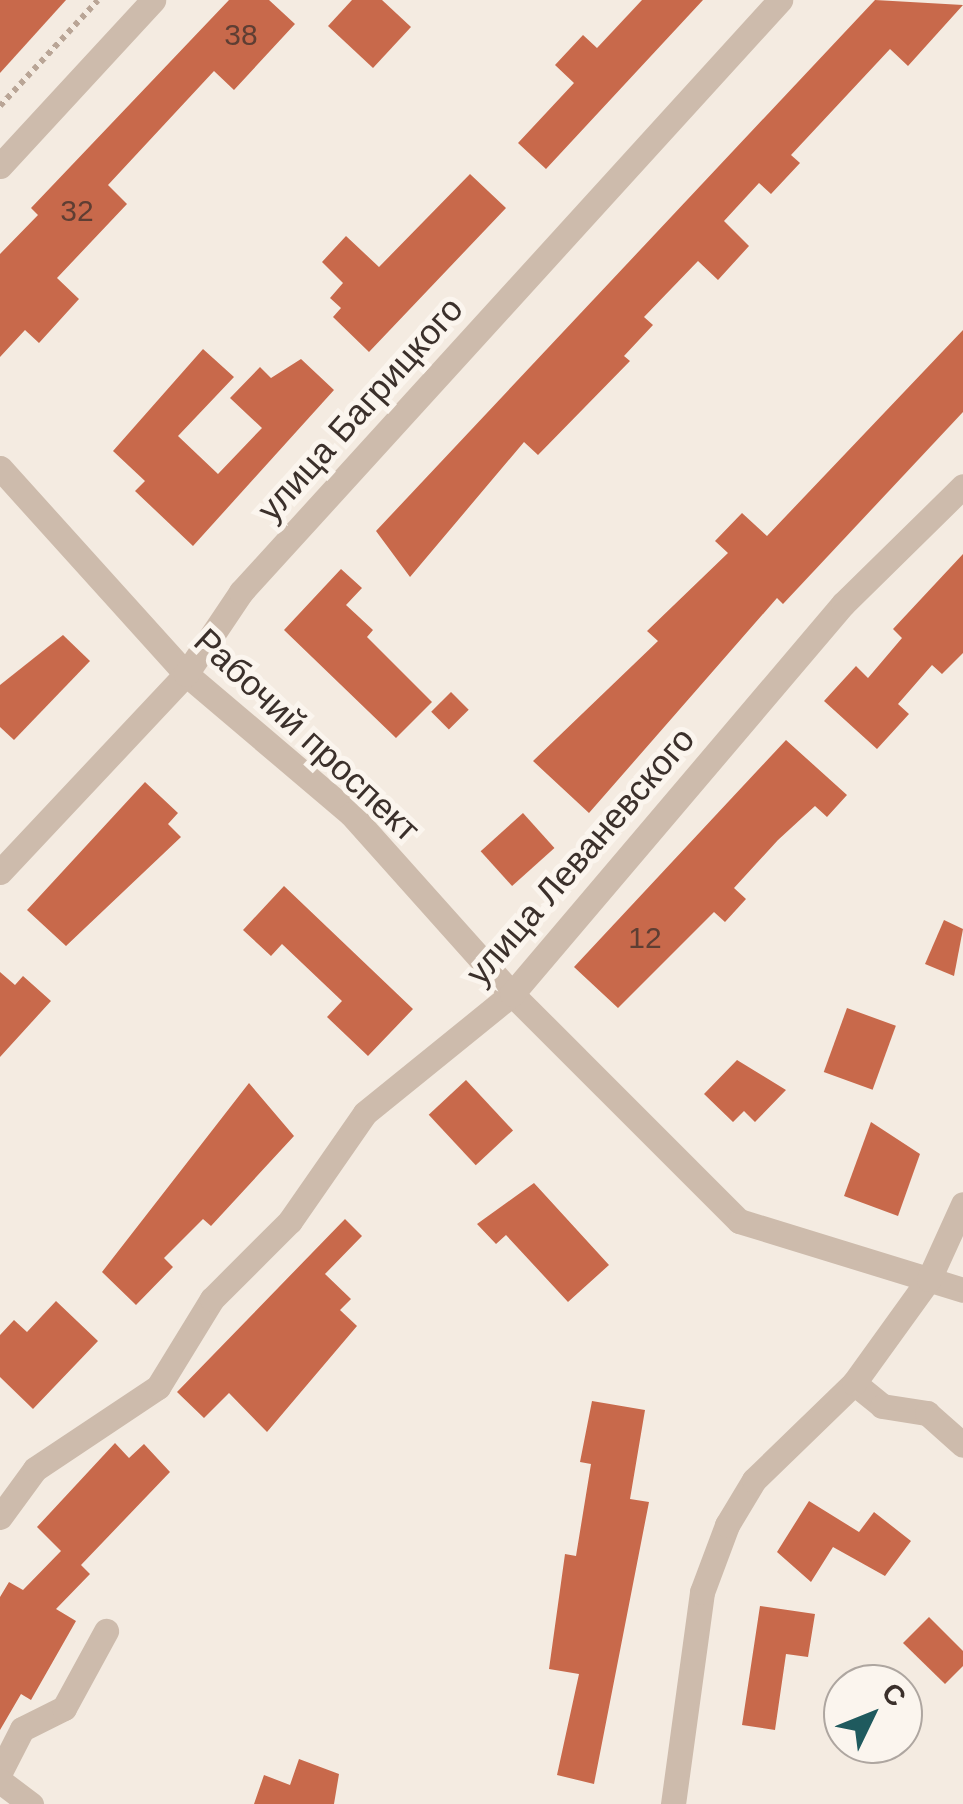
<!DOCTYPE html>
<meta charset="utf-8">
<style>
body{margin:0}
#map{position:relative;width:963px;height:1804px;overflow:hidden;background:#f4ebe1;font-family:Arial,sans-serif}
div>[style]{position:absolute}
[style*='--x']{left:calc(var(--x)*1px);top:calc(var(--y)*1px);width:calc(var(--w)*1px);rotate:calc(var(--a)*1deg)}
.building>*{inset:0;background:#c8694b;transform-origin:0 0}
.path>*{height:6px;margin-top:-3px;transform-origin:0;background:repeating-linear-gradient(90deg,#b9a596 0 5px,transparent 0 10px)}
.minor>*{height:25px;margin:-12.5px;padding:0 12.5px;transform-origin:12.5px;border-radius:12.5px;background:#cdbbac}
span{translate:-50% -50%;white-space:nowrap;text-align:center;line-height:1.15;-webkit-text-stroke:10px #fbf5ee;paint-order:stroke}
.number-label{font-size:30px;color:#5e3e33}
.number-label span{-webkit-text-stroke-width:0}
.street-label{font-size:35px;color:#3b302b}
.north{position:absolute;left:823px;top:1664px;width:100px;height:100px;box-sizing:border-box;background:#fbf5ee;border:2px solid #aea6a0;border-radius:50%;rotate:47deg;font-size:28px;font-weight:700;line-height:40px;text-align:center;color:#3b302b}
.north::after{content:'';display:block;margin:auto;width:35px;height:45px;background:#1f5a5e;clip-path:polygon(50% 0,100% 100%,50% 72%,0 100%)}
</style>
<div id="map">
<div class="building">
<div style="clip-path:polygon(0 0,66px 0,0 73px)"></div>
<div style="clip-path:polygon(229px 0,269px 0,295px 24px,234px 90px,214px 71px,108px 185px,127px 204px,57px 278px,79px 299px,39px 343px,25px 330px,0 357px,0 254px,38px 215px,31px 208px)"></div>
<div style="clip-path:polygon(352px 0,382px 0,411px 27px,373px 68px,328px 26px)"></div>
<div style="clip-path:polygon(642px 0,703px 0,546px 169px,518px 143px,574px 83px,555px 65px,583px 35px,597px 48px)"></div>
<div style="clip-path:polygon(875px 0,963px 5px,908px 66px,890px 49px,791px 155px,800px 163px,771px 194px,759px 183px,724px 221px,749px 246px,718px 280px,698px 261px,644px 317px,653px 325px,624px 356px,630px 361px,538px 455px,524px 442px,410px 577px,376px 531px)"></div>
<div style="clip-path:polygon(470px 174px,506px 208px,369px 352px,333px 317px,341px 308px,330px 298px,343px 283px,322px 262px,346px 236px,379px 267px)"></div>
<div style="clip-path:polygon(963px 330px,963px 412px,783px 604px,777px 598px,589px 813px,533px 761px,658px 641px,647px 631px,728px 553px,715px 541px,742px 513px,767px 536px)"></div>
<div style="clip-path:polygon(203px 349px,234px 377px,178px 436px,218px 474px,262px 428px,230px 398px,260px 367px,271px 378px,301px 359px,334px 390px,193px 546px,135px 491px,145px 481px,113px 451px)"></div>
<div style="clip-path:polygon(963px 554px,963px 653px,942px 674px,932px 665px,898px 704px,909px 714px,877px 749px,824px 701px,856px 666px,868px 678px,902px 638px,893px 629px)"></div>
<div style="clip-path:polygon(341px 569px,362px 588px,346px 605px,373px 630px,367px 637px,432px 702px,396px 738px,284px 630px)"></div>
<div style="clip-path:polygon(63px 635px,90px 661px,14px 740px,0 727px,0 685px)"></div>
<div style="left:451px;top:692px;width:25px;height:28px;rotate:45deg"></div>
<div style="clip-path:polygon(786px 740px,847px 795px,827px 817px,815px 806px,778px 840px,734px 888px,746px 899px,725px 922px,714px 912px,618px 1008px,574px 967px)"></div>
<div style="clip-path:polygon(145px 782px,178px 813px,168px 824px,181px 837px,66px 946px,27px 910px)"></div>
<div style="left:523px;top:813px;width:47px;height:57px;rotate:48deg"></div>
<div style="clip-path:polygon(284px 886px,413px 1009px,368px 1056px,327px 1017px,342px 1001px,282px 944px,271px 956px,243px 930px)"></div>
<div style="clip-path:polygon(944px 920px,963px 929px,954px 976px,925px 964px)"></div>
<div style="clip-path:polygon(0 972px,15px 985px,23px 976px,51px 1001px,0 1057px)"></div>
<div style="left:847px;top:1008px;width:52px;height:68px;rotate:20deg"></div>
<div style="clip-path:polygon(737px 1060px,786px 1090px,755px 1122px,744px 1111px,733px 1122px,704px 1094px)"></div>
<div style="left:466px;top:1080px;width:69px;height:51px;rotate:47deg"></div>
<div style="clip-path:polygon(249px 1083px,294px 1136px,211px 1226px,203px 1219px,164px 1258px,173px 1267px,136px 1305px,102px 1272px)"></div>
<div style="clip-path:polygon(871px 1122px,920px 1154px,898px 1216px,844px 1196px)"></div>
<div style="clip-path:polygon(534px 1183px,609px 1265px,568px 1302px,506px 1235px,496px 1244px,477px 1224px)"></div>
<div style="clip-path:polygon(345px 1219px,362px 1236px,325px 1274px,351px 1299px,340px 1310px,357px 1326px,267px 1432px,229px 1393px,204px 1418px,177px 1392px)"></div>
<div style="clip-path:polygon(56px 1301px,98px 1341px,33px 1409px,0 1377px,0 1335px,14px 1320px,27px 1332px)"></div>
<div style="clip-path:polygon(592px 1401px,645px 1410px,630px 1499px,649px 1502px,594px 1784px,557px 1775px,579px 1674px,549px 1669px,565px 1554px,576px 1556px,591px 1464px,580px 1462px)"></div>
<div style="clip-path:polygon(115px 1443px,129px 1458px,144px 1444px,170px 1472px,81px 1565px,90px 1574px,56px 1609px,76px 1621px,31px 1700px,21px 1694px,0 1730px,0 1597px,9px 1582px,23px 1590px,61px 1551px,37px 1527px)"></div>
<div style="clip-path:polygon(809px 1501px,859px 1532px,874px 1512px,911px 1541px,885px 1576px,833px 1547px,811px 1582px,777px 1552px)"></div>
<div style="clip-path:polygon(760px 1606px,815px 1614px,808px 1657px,786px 1654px,775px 1730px,742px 1725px)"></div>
<div style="clip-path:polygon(929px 1617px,963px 1651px,963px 1666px,945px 1684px,903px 1643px)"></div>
<div style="clip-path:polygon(299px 1759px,339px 1774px,334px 1804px,254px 1804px,264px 1775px,290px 1785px)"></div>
</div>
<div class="path">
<div style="--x:0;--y:106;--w:144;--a:-47.2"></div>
</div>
<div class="minor">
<div style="--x:0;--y:166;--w:226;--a:-47.3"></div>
<div style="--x:0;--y:468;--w:278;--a:47.9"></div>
<div style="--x:186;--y:674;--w:216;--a:40.3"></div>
<div style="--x:351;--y:814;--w:241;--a:48.2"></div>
<div style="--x:512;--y:994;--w:321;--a:45"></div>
<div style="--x:739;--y:1221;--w:234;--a:17.1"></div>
<div style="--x:0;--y:872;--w:272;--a:-46.8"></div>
<div style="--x:186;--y:674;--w:99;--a:-56.1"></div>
<div style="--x:241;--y:592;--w:801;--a:-47.68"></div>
<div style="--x:854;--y:1383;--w:36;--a:39"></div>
<div style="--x:882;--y:1406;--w:46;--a:8.8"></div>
<div style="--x:927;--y:1413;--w:48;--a:41.6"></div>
<div style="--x:0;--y:1517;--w:59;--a:-53.9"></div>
<div style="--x:35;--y:1469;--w:148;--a:-33.7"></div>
<div style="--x:158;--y:1387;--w:103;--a:-58.5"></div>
<div style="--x:212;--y:1299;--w:110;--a:-45"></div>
<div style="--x:290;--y:1221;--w:131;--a:-55.2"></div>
<div style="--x:365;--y:1113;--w:189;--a:-39"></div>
<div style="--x:512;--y:994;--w:512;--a:-49.68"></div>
<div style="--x:843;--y:604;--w:168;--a:-44.5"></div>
<div style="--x:0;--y:1772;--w:48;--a:-62.9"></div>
<div style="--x:22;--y:1729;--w:47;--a:-26.6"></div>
<div style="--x:64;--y:1708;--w:88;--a:-61.4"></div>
<div style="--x:0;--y:1781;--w:39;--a:37"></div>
<div style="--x:673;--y:1804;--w:214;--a:-82.2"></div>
<div style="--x:702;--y:1592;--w:72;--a:-69.5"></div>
<div style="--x:727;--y:1525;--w:52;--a:-59"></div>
<div style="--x:754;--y:1480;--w:139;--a:-44.1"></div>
<div style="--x:854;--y:1383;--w:128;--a:-54.2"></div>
<div style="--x:929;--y:1279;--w:82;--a:-65.6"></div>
</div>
<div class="number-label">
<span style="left:241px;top:35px">38</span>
<span style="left:77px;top:211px">32</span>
<span style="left:645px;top:938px">12</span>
</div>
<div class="street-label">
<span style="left:360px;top:409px;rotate:-48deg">улица Багрицкого</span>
<span style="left:307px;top:735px;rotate:43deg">Рабочий проспект</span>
<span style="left:580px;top:856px;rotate:-49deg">улица Леваневского</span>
</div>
<div class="north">С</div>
</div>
